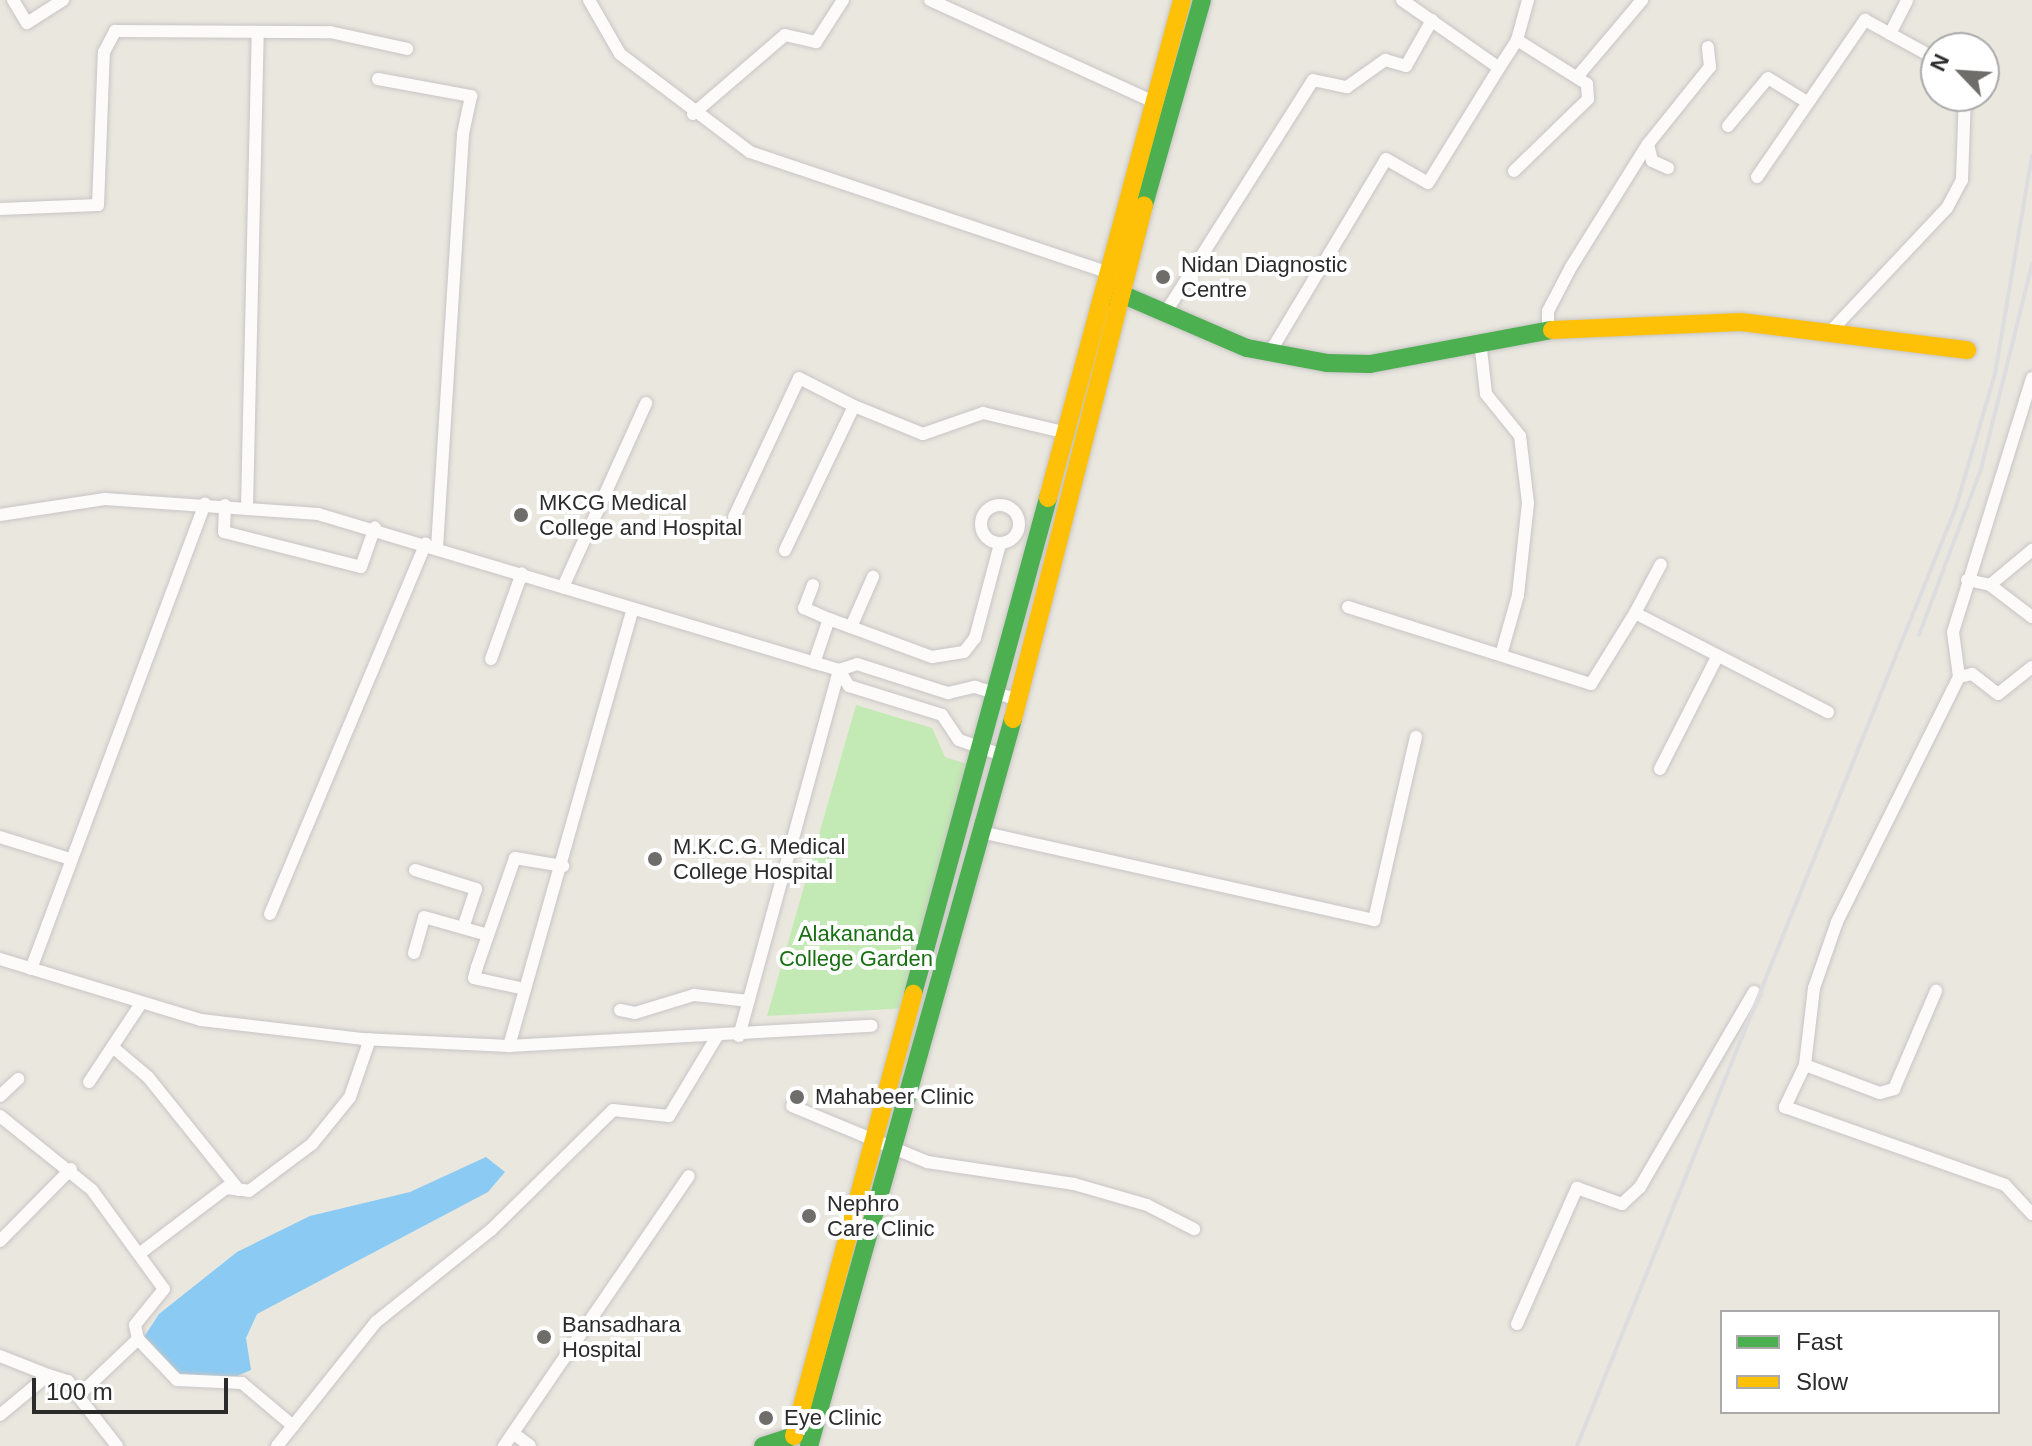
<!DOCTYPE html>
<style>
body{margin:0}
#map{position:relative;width:2032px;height:1446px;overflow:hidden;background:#eae7df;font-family:Helvetica,sans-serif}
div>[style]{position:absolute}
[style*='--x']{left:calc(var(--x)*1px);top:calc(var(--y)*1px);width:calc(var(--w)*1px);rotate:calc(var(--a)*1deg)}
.green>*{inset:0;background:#c3e9b4}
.water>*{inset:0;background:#8bcaf3}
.roads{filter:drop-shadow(0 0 2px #c7c5c5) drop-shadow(0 0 2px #c7c5c5)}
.street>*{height:12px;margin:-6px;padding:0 6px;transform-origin:6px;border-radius:6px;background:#fcfbfa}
.street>.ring{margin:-6px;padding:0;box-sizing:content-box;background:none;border:12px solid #fcfbfa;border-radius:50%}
.fast>*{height:18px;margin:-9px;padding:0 9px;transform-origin:9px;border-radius:9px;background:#4caf50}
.slow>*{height:18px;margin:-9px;padding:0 9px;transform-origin:9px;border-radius:9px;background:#ffc107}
.rail>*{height:4px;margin:-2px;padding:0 2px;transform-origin:2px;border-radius:2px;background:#dddddf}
.dots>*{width:22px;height:22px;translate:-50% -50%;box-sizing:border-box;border:4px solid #fff;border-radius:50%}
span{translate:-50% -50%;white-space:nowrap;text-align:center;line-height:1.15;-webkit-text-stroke:8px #fff;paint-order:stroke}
.poi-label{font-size:22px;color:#2b2b2b}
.left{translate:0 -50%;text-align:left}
.park-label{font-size:22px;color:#187012}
.legend{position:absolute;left:1720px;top:1310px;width:280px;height:104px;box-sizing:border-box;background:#fff;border:2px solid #aaa;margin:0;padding:10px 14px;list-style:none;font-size:24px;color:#2b2b2b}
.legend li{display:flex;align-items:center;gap:16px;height:40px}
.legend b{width:40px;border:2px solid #aaa}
.north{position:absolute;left:1920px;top:32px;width:80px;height:80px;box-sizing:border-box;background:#fff;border:2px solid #aaa;border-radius:50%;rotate:295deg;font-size:22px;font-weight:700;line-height:32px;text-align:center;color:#2b2b2b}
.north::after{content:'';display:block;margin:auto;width:28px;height:36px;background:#6e6d6a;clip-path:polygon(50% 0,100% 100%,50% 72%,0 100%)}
.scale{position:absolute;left:32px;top:1378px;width:196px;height:36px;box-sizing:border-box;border:4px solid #2b2b2b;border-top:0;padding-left:10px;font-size:24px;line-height:28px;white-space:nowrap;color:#2b2b2b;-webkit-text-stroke:6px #fff;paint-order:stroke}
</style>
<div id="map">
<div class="green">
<div style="clip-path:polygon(856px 705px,932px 728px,945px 757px,970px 765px,908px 1008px,767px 1016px)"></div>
</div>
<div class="water">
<div style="clip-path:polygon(486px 1157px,505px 1172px,488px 1192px,257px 1314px,246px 1338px,251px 1370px,223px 1382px,174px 1375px,144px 1337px,159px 1314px,237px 1252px,310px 1216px,410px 1192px)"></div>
</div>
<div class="roads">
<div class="street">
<div style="--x:13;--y:0;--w:27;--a:59"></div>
<div style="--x:27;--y:23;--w:43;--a:-32.6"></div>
<div style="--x:589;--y:0;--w:62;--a:60.1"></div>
<div style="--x:620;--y:54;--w:163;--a:37"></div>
<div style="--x:750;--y:152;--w:383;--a:18.6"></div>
<div style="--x:930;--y:0;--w:248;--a:24.5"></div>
<div style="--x:1402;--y:0;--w:118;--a:35"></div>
<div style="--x:1499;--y:68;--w:33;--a:-57"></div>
<div style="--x:1517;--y:40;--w:41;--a:-74.6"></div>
<div style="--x:1890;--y:34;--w:38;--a:-63"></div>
<div style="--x:1577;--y:77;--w:101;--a:-49.8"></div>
<div style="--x:378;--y:79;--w:95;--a:10.4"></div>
<div style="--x:471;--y:96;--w:39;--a:102"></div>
<div style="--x:463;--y:134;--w:413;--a:93.6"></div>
<div style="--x:693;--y:114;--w:121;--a:-40.7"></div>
<div style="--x:785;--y:35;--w:32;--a:13"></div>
<div style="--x:816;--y:42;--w:50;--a:-57.3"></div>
<div style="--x:1728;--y:126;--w:62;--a:-50.2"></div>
<div style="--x:1768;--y:78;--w:46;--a:31.6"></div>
<div style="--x:1668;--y:168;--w:17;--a:-156"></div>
<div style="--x:1652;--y:161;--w:17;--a:-103"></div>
<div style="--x:1648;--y:144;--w:99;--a:-51.2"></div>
<div style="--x:1710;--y:67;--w:20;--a:-96"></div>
<div style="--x:1514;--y:171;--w:103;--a:-44.2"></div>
<div style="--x:1588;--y:99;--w:15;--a:-94"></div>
<div style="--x:1587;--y:84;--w:83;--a:-147.8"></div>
<div style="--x:1757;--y:177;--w:191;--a:-55.5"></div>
<div style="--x:1865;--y:20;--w:81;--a:28.8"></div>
<div style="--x:0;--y:209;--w:98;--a:-2.3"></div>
<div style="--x:98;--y:205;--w:153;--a:-87.8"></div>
<div style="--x:104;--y:52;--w:24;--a:-62"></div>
<div style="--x:115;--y:31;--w:215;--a:0.3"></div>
<div style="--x:330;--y:32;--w:79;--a:12.4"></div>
<div style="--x:1164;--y:315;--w:278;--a:-57.6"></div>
<div style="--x:1313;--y:80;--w:35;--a:12"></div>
<div style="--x:1347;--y:87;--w:47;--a:-35.4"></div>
<div style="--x:1385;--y:60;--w:22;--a:16"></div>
<div style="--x:1406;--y:66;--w:53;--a:-60.5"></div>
<div style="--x:1548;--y:330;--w:19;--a:-90"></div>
<div style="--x:1548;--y:311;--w:50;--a:-62.4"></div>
<div style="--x:1571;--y:267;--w:145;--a:-58"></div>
<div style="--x:1829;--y:333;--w:172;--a:-46.7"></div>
<div style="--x:1947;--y:208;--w:32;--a:-62"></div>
<div style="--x:1962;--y:180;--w:84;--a:-88"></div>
<div style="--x:1480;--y:341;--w:53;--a:83.5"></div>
<div style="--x:1486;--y:394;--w:54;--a:51"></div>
<div style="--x:1520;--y:436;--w:67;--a:83.2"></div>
<div style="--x:1528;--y:503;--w:93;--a:96.2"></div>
<div style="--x:1518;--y:595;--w:58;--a:105.9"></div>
<div style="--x:1269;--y:354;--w:227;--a:-59"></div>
<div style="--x:1386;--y:159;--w:48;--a:29.7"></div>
<div style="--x:1428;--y:183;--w:135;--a:-58.3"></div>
<div style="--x:854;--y:406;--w:74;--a:22.1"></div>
<div style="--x:923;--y:434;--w:64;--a:-19.3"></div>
<div style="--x:983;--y:413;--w:86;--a:13.4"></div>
<div style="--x:225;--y:505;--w:27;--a:92"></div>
<div style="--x:224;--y:532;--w:141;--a:14.3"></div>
<div style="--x:361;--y:567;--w:42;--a:-70.7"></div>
<div class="ring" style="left:981px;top:505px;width:26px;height:26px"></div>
<div style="--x:247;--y:507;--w:472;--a:-88.7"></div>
<div style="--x:0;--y:515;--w:106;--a:-8.7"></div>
<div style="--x:105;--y:499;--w:214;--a:4"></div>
<div style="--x:318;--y:514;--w:544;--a:16.67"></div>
<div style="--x:734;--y:517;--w:153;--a:-64.9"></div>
<div style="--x:799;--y:378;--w:62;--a:27"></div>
<div style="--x:854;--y:406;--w:160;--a:115.6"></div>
<div style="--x:1967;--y:580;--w:24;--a:12"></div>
<div style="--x:1990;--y:585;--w:53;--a:37.3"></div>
<div style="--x:813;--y:585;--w:25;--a:111"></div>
<div style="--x:804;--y:608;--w:27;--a:24"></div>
<div style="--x:1990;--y:585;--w:55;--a:-39.8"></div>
<div style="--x:563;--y:587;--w:202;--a:-65.7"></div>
<div style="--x:1348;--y:607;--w:255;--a:17.6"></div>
<div style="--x:1591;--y:684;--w:84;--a:-58.2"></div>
<div style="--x:1635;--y:613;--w:217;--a:27.2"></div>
<div style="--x:1635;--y:613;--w:55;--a:-62"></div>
<div style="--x:851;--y:627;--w:55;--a:-66.3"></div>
<div style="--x:491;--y:659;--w:91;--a:-70.2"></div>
<div style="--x:814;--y:663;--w:46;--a:-71.2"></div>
<div style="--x:829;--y:619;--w:110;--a:20.3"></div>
<div style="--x:932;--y:657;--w:32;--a:-9"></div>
<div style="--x:964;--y:652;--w:18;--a:-52"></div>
<div style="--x:975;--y:638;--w:97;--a:-75.1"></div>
<div style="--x:2032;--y:667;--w:43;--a:141.5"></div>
<div style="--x:1998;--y:694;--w:33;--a:-142"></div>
<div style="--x:1972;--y:674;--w:13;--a:167"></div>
<div style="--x:1959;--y:677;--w:274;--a:116.5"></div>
<div style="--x:1837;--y:922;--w:70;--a:109.2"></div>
<div style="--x:1814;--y:988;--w:78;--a:96.7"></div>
<div style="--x:1805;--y:1065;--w:47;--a:115.5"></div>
<div style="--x:1785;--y:1107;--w:233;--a:19.5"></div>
<div style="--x:2005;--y:1185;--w:40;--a:47"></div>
<div style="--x:839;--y:670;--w:19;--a:58"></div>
<div style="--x:849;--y:686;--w:97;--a:17.3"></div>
<div style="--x:942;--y:715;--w:30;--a:56"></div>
<div style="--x:959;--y:740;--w:49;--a:19.2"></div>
<div style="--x:839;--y:670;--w:19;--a:-18"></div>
<div style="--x:857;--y:664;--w:96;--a:17.7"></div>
<div style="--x:948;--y:693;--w:28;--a:-13"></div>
<div style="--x:975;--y:687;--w:46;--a:16.5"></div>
<div style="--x:1959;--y:677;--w:45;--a:-97.6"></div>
<div style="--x:1953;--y:632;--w:266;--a:-72.7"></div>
<div style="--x:1660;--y:769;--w:126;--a:-63"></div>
<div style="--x:985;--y:833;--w:399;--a:12.6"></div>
<div style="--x:1374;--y:920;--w:188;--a:-77.1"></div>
<div style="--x:0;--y:837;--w:73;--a:17.4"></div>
<div style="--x:415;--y:870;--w:64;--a:17.3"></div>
<div style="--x:476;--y:889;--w:41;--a:108.4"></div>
<div style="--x:270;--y:914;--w:402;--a:-67.2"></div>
<div style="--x:414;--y:953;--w:37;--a:-74"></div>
<div style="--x:424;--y:917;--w:66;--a:15.7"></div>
<div style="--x:0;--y:959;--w:210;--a:16.9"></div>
<div style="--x:201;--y:1020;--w:162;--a:6.7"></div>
<div style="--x:362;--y:1039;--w:147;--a:2.7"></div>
<div style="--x:509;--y:1046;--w:363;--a:-3.2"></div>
<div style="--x:31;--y:969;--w:497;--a:-69.5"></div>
<div style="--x:525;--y:989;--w:52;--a:-167.8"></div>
<div style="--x:474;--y:978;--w:11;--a:-75"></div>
<div style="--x:477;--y:967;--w:115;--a:-70.8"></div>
<div style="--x:515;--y:858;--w:49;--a:9.5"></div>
<div style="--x:620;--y:1010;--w:15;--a:11"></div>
<div style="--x:635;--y:1013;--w:62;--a:-17"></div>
<div style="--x:694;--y:995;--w:55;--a:6.2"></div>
<div style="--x:739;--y:1036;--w:379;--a:-74.7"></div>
<div style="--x:509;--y:1046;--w:451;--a:-74.2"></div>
<div style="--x:115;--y:1049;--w:43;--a:40.3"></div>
<div style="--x:148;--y:1077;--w:145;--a:51.2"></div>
<div style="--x:1805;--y:1065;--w:80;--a:20.5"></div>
<div style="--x:1880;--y:1093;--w:15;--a:-16"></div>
<div style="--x:1894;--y:1089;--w:107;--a:-66.8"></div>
<div style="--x:89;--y:1082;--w:92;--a:-56.5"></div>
<div style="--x:0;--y:1096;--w:25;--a:-43"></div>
<div style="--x:792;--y:1106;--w:146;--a:22.5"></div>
<div style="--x:927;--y:1162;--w:149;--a:8.5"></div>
<div style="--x:1074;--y:1184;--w:76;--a:16"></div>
<div style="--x:1147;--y:1205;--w:53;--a:27.1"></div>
<div style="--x:0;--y:1116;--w:118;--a:38.8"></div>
<div style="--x:92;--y:1190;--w:122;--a:54"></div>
<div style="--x:164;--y:1289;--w:46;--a:128.9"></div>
<div style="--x:135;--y:1325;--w:14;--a:78"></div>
<div style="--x:0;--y:1241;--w:101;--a:-45.4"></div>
<div style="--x:139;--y:1254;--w:109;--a:-37.2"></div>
<div style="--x:226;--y:1188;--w:23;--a:7"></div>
<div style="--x:249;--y:1191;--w:79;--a:-36.7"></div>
<div style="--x:312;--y:1144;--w:60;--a:-51"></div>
<div style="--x:350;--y:1097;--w:61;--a:-71"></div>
<div style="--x:1517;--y:1324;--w:149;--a:-66.2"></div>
<div style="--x:1577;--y:1188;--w:48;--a:19.6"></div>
<div style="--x:1622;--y:1204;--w:25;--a:-43"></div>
<div style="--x:1640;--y:1187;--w:226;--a:-59.7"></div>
<div style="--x:0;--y:1356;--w:52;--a:21.6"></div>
<div style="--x:78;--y:1396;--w:63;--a:52"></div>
<div style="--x:0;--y:1415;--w:62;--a:-39.8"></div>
<div style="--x:48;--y:1375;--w:21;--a:17"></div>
<div style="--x:68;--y:1381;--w:18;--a:56"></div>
<div style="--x:78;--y:1396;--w:83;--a:-43.5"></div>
<div style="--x:138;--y:1339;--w:57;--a:46.4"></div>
<div style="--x:177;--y:1380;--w:65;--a:2.6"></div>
<div style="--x:242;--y:1383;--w:67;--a:40.1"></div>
<div style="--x:513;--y:1433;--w:21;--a:37"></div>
<div style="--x:277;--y:1446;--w:159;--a:-51.4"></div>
<div style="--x:376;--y:1322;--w:147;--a:-38.7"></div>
<div style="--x:491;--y:1230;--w:171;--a:-44.5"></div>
<div style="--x:613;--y:1110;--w:56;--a:6.1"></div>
<div style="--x:669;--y:1116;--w:91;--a:-58.9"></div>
<div style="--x:504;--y:1446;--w:327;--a:-55.6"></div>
</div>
<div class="fast">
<div style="--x:1144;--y:205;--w:213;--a:-74.2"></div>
<div style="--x:1108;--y:297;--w:12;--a:-20"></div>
<div style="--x:1119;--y:293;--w:139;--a:23.3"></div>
<div style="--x:1247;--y:348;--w:81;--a:10.6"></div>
<div style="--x:1327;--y:363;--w:43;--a:1.3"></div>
<div style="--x:1370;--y:364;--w:185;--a:-10.6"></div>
<div style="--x:913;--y:994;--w:514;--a:-74.77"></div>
<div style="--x:763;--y:1446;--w:33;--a:-18"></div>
<div style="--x:809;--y:1446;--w:755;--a:-74.33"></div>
</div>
<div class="slow">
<div style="--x:1552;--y:330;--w:189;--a:-2.4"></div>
<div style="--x:1741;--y:322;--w:228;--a:7.1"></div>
<div style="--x:1048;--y:498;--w:516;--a:-74.94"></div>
<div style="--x:1013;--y:719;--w:530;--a:-75.7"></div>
<div style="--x:794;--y:1436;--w:458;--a:-74.9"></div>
</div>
</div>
<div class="rail">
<div style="--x:1919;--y:635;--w:177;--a:-69.5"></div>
<div style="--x:1981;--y:469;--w:211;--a:-76"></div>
<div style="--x:1577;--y:1446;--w:1013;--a:-68.02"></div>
<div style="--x:1956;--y:507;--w:139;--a:-73.7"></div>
<div style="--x:1995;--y:374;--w:221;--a:-80.4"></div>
</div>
<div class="dots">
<div style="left:1163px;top:277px;background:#6e6d6a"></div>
<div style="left:521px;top:515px;background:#6e6d6a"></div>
<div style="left:655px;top:859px;background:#6e6d6a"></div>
<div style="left:797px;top:1097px;background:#6e6d6a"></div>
<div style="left:809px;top:1216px;background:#6e6d6a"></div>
<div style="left:544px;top:1337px;background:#6e6d6a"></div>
<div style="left:766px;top:1418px;background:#6e6d6a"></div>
</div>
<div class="poi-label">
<span class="left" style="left:1181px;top:277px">Nidan Diagnostic<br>Centre</span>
<span class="left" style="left:539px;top:515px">MKCG Medical<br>College and Hospital</span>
<span class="left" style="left:673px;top:859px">M.K.C.G. Medical<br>College Hospital</span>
<span class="left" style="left:815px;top:1097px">Mahabeer Clinic</span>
<span class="left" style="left:827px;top:1216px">Nephro<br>Care Clinic</span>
<span class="left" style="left:562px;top:1337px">Bansadhara<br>Hospital</span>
<span class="left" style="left:784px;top:1418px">Eye Clinic</span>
</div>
<div class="park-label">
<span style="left:856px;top:946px">Alakananda<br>College Garden</span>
</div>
<ul class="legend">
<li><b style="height:10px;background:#4caf50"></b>Fast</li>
<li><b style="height:10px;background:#ffc107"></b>Slow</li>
</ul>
<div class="north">N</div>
<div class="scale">100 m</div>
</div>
